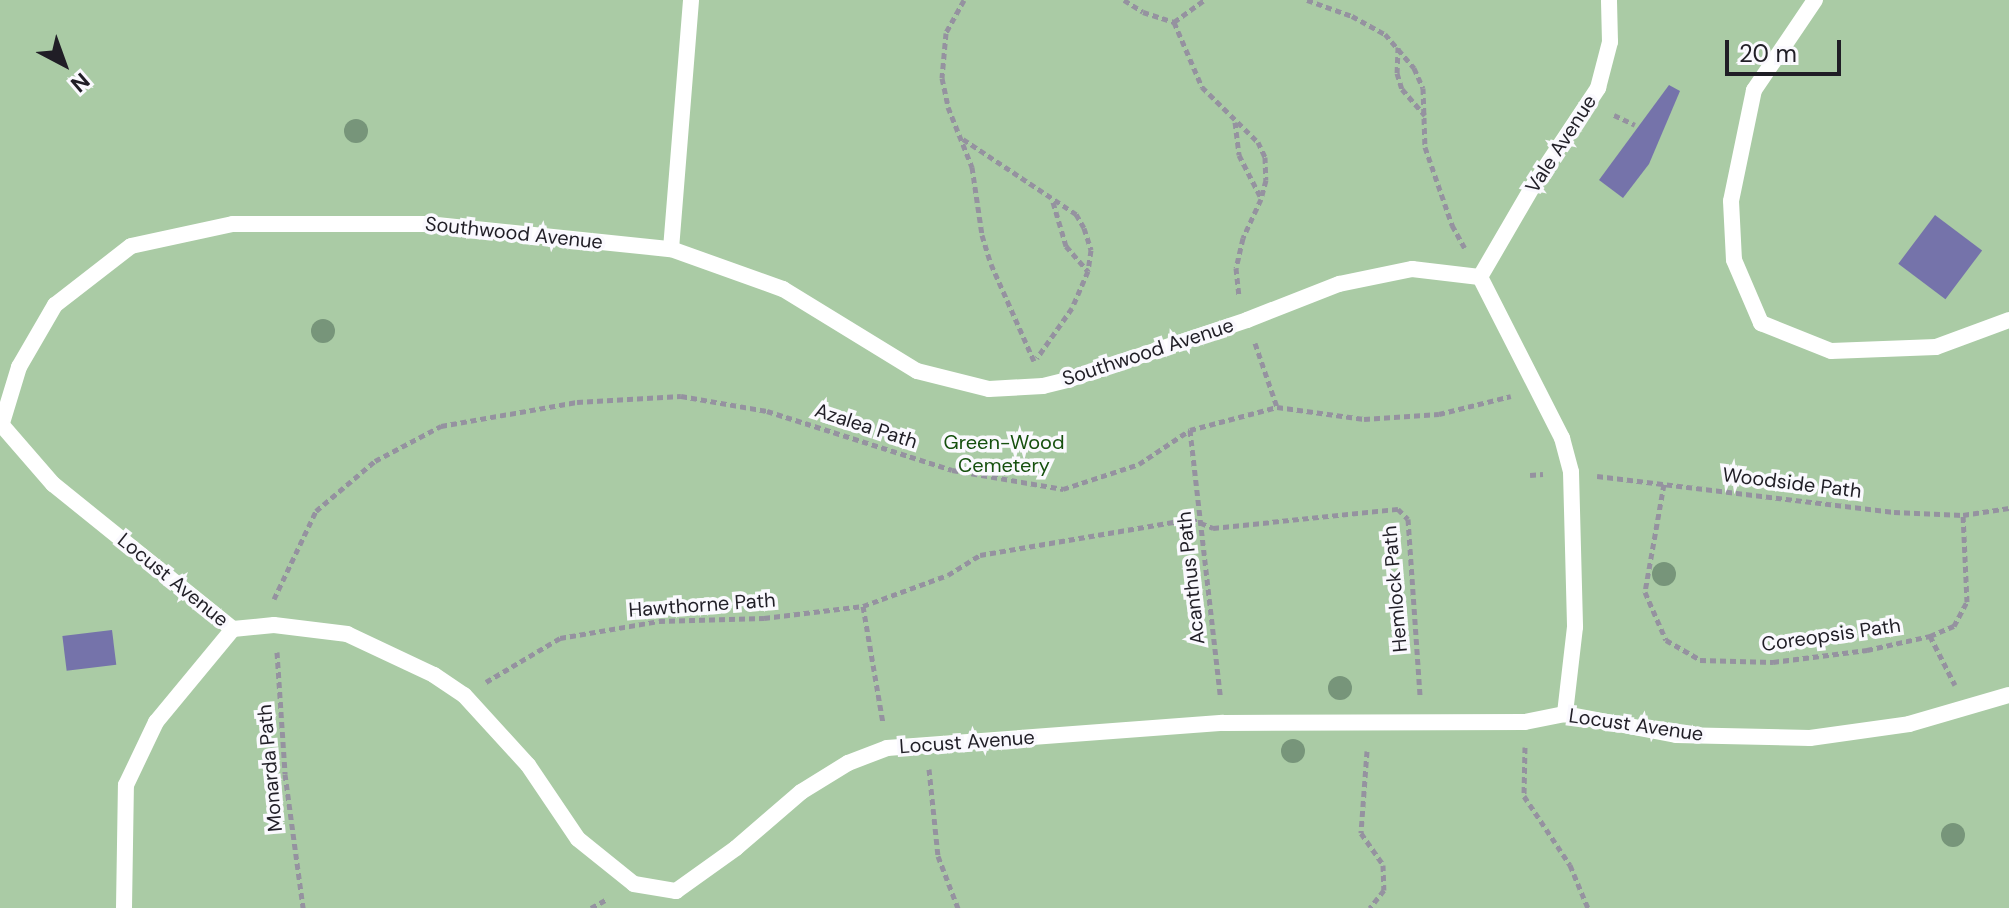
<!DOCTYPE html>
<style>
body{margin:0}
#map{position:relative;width:2009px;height:908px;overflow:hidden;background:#eeeafd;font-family:"DM Sans",sans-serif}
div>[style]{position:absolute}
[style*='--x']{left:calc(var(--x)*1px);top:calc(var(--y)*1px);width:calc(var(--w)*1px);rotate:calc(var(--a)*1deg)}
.green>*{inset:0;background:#aacba5;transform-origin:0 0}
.building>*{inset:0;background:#7573aa;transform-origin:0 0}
.path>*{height:5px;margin-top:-2.5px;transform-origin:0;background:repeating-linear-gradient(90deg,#9592a0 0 6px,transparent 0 10px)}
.lane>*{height:16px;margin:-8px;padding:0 8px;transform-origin:8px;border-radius:8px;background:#fff}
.trees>*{width:24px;height:24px;margin:-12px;border-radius:50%;background:#77957a}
span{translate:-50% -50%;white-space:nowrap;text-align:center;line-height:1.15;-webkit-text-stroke:7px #faf9fe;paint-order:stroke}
.street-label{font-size:20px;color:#201e26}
.park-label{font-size:20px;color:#16500e}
.north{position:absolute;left:24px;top:24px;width:80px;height:80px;-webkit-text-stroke:6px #faf9fe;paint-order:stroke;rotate:139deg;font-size:22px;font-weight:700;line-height:32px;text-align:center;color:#201e26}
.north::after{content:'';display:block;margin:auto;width:28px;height:36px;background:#201e26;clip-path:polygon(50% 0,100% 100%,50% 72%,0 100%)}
.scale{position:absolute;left:1725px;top:40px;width:116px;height:36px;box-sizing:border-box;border:4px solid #201e26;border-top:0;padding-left:10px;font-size:24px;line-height:28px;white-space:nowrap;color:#201e26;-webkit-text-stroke:6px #faf9fe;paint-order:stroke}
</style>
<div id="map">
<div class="green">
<div style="left:0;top:0;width:2009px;height:908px"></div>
</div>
<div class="building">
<div style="clip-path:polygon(1669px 85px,1680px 91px,1649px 164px,1623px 198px,1599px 180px)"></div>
<div style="left:1935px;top:215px;width:59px;height:61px;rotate:37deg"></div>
<div style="left:112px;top:630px;width:35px;height:50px;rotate:83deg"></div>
</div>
<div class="path">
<div style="--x:964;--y:0;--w:38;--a:119"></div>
<div style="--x:946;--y:33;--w:45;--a:95.1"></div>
<div style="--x:942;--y:78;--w:30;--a:78"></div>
<div style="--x:948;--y:107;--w:65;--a:68.2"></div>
<div style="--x:972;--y:167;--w:69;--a:81.6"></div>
<div style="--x:982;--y:235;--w:30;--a:73"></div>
<div style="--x:991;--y:264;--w:106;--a:66.1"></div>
<div style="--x:1124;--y:0;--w:22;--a:32"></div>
<div style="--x:1143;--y:12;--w:33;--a:18"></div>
<div style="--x:1307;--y:0;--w:48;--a:19.6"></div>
<div style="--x:1352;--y:16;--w:38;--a:29"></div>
<div style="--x:1385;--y:34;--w:45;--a:49.5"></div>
<div style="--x:1414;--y:68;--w:22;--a:66"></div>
<div style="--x:1423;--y:88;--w:59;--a:88.1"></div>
<div style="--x:1425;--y:147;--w:83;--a:70.9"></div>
<div style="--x:1452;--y:225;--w:26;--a:61"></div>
<div style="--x:1174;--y:22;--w:71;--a:66.7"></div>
<div style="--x:1202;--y:87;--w:78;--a:44.5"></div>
<div style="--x:1258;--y:142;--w:17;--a:65"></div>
<div style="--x:1265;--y:157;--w:23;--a:88"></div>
<div style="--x:1266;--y:180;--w:20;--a:105"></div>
<div style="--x:1261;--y:199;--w:43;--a:114.8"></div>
<div style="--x:1243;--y:238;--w:31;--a:103"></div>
<div style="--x:1236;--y:268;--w:28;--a:84"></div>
<div style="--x:1174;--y:22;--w:37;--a:-36"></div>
<div style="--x:1398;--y:47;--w:26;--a:92"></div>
<div style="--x:1397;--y:73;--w:17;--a:73"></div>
<div style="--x:1402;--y:89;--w:35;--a:49"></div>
<div style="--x:1614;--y:115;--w:23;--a:25"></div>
<div style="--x:1235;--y:122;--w:33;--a:83"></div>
<div style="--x:1239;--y:155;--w:48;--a:62.9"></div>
<div style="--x:963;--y:139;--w:136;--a:33.6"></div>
<div style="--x:1076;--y:214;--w:16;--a:60"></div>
<div style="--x:1084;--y:228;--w:23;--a:72"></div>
<div style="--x:1091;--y:250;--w:21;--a:98"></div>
<div style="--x:1088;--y:271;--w:40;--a:113.4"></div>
<div style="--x:1072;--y:308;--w:61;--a:125"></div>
<div style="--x:1053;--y:202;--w:46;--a:73.5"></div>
<div style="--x:1066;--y:246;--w:33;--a:49"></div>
<div style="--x:1255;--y:343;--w:68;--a:71"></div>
<div style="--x:1190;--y:430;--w:267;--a:83.5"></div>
<div style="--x:1530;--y:475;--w:13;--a:-4"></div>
<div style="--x:1597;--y:476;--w:299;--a:6.9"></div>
<div style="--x:1894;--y:512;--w:69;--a:2.5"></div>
<div style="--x:1963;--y:515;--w:47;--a:-8.7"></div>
<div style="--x:1664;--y:484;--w:110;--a:100"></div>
<div style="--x:1645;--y:592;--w:52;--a:66.4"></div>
<div style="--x:1666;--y:640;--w:39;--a:30"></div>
<div style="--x:1700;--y:660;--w:73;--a:1.6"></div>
<div style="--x:1773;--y:662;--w:95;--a:-7.3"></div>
<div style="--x:1867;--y:650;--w:65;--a:-12.5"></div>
<div style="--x:1930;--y:636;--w:26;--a:-23"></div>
<div style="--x:1954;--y:626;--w:27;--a:-62"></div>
<div style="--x:1967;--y:602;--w:87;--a:-92.6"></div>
<div style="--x:274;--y:599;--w:98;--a:-64.5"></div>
<div style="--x:316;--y:511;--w:77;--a:-40.3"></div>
<div style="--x:375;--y:461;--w:75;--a:-27.9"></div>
<div style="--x:441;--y:426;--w:138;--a:-10"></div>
<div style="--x:577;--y:402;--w:104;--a:-3.3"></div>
<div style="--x:681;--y:396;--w:87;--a:9.9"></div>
<div style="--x:767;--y:411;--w:194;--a:17.7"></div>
<div style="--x:952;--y:470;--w:113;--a:9.7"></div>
<div style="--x:1063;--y:489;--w:80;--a:-18.2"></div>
<div style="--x:1139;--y:464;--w:61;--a:-33.7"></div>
<div style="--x:1190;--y:430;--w:90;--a:-14.8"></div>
<div style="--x:1277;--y:407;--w:88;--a:7.9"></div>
<div style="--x:1364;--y:419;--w:75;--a:-3.8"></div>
<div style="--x:1439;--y:414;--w:74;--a:-14"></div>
<div style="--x:863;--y:606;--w:119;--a:80.3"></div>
<div style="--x:1930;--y:636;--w:55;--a:63"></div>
<div style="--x:277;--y:652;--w:122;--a:86.2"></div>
<div style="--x:285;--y:774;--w:135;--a:82.3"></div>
<div style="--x:486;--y:682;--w:86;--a:-30.7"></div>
<div style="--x:560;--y:638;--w:100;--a:-9.7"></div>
<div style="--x:659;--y:621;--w:105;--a:-1.6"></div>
<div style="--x:764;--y:618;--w:100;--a:-6.9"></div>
<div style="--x:863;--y:606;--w:90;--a:-20"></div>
<div style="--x:948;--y:575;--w:38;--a:-32"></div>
<div style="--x:980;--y:555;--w:214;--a:-9.7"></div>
<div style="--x:1191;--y:519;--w:24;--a:22"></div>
<div style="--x:1213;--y:528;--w:186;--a:-5.9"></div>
<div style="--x:1398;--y:509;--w:14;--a:45"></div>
<div style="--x:1408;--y:519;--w:176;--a:86.1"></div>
<div style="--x:1525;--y:747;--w:49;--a:91.2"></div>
<div style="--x:1524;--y:796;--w:83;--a:56.3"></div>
<div style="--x:1570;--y:865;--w:47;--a:67.3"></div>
<div style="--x:1367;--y:751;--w:82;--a:94.2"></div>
<div style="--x:1361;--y:833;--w:39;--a:55"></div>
<div style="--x:1383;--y:865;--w:25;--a:88"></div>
<div style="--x:1384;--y:890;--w:23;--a:128"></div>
<div style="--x:929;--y:769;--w:87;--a:84.1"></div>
<div style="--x:938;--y:856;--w:56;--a:69"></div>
<div style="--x:591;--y:908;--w:18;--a:-29"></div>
</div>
<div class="lane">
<div style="--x:1815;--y:0;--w:109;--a:124.1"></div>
<div style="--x:1754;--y:90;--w:113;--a:101.7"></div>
<div style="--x:1731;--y:201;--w:59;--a:87.1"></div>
<div style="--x:1734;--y:260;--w:69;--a:66.8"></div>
<div style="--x:1761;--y:323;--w:75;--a:21.8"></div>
<div style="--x:1831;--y:351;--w:105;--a:-2.2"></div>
<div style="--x:1936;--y:347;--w:78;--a:-20.3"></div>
<div style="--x:671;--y:249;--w:250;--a:-85.4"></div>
<div style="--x:1480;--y:277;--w:105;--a:-59.8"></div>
<div style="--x:1533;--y:186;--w:118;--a:-56.4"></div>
<div style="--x:1598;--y:88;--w:48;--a:-75.4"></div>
<div style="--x:1610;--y:42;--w:42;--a:-91.4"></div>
<div style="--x:0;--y:423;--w:81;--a:49"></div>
<div style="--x:53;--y:484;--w:231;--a:38.9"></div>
<div style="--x:233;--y:629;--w:41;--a:-5.6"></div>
<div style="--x:274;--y:625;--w:74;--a:7"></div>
<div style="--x:347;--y:634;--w:96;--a:25.2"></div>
<div style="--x:434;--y:675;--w:36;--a:34"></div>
<div style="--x:464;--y:695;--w:95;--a:47.6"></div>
<div style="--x:528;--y:765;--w:89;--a:56"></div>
<div style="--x:578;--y:839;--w:72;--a:38.8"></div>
<div style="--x:634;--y:884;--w:43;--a:9.5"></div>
<div style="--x:676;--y:891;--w:74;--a:-35.6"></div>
<div style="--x:736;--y:848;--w:86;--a:-40.7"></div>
<div style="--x:801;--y:792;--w:55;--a:-31.7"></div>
<div style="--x:848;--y:763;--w:42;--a:-21"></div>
<div style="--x:887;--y:748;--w:337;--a:-4.3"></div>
<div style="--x:1223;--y:723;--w:302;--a:-0.2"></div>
<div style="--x:1525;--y:722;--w:41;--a:-11.3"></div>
<div style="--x:1565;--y:714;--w:113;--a:10.7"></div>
<div style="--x:1676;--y:735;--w:134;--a:1.3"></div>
<div style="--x:1810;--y:738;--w:100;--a:-8"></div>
<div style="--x:1909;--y:724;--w:104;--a:-16.2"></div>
<div style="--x:2;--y:423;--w:59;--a:-73.1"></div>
<div style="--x:19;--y:367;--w:72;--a:-59.9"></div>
<div style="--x:55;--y:305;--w:96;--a:-37.8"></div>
<div style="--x:131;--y:246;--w:104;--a:-12.2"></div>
<div style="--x:233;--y:224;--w:194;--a:0"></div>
<div style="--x:427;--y:224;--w:245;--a:5.9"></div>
<div style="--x:671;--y:249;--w:119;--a:19.7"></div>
<div style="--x:783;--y:289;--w:157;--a:31.5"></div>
<div style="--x:917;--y:371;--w:74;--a:14"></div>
<div style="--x:989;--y:389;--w:54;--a:-3.2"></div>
<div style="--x:1043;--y:386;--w:25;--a:-14"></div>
<div style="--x:1067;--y:380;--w:190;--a:-18.4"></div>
<div style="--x:1247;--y:320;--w:99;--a:-21.4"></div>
<div style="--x:1339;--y:284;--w:75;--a:-11.6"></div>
<div style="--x:1412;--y:269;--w:68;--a:6.7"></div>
<div style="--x:1480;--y:277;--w:181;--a:63"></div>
<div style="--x:1562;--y:438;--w:35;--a:75"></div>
<div style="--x:1571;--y:472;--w:155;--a:88.5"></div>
<div style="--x:1575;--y:627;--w:88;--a:96.6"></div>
<div style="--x:124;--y:908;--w:123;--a:-89.1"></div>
<div style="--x:126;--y:785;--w:70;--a:-64.5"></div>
<div style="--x:156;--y:722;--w:121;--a:-50.4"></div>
</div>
<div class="trees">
<div style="left:356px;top:131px"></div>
<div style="left:323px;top:331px"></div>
<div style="left:1664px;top:574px"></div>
<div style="left:1340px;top:688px"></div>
<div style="left:1293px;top:751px"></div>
<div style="left:1953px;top:835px"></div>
</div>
<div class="street-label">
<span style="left:1561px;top:144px;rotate:-57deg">Vale Avenue</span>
<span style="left:514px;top:233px;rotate:6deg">Southwood Avenue</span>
<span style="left:1148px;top:352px;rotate:-18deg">Southwood Avenue</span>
<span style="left:866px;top:426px;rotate:18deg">Azalea Path</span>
<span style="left:1792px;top:483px;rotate:7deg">Woodside Path</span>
<span style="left:1191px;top:578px;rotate:-96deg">Acanthus Path</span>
<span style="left:173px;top:580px;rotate:39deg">Locust Avenue</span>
<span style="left:1395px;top:589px;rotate:-95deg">Hemlock Path</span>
<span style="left:702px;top:605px;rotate:-4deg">Hawthorne Path</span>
<span style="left:1831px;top:635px;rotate:-8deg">Coreopsis Path</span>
<span style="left:1636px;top:725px;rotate:8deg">Locust Avenue</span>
<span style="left:967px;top:742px;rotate:-4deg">Locust Avenue</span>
<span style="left:270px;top:768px;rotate:-95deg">Monarda Path</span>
</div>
<div class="park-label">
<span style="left:1004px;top:454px">Green-Wood<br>Cemetery</span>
</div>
<div class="north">N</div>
<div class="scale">20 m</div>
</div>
